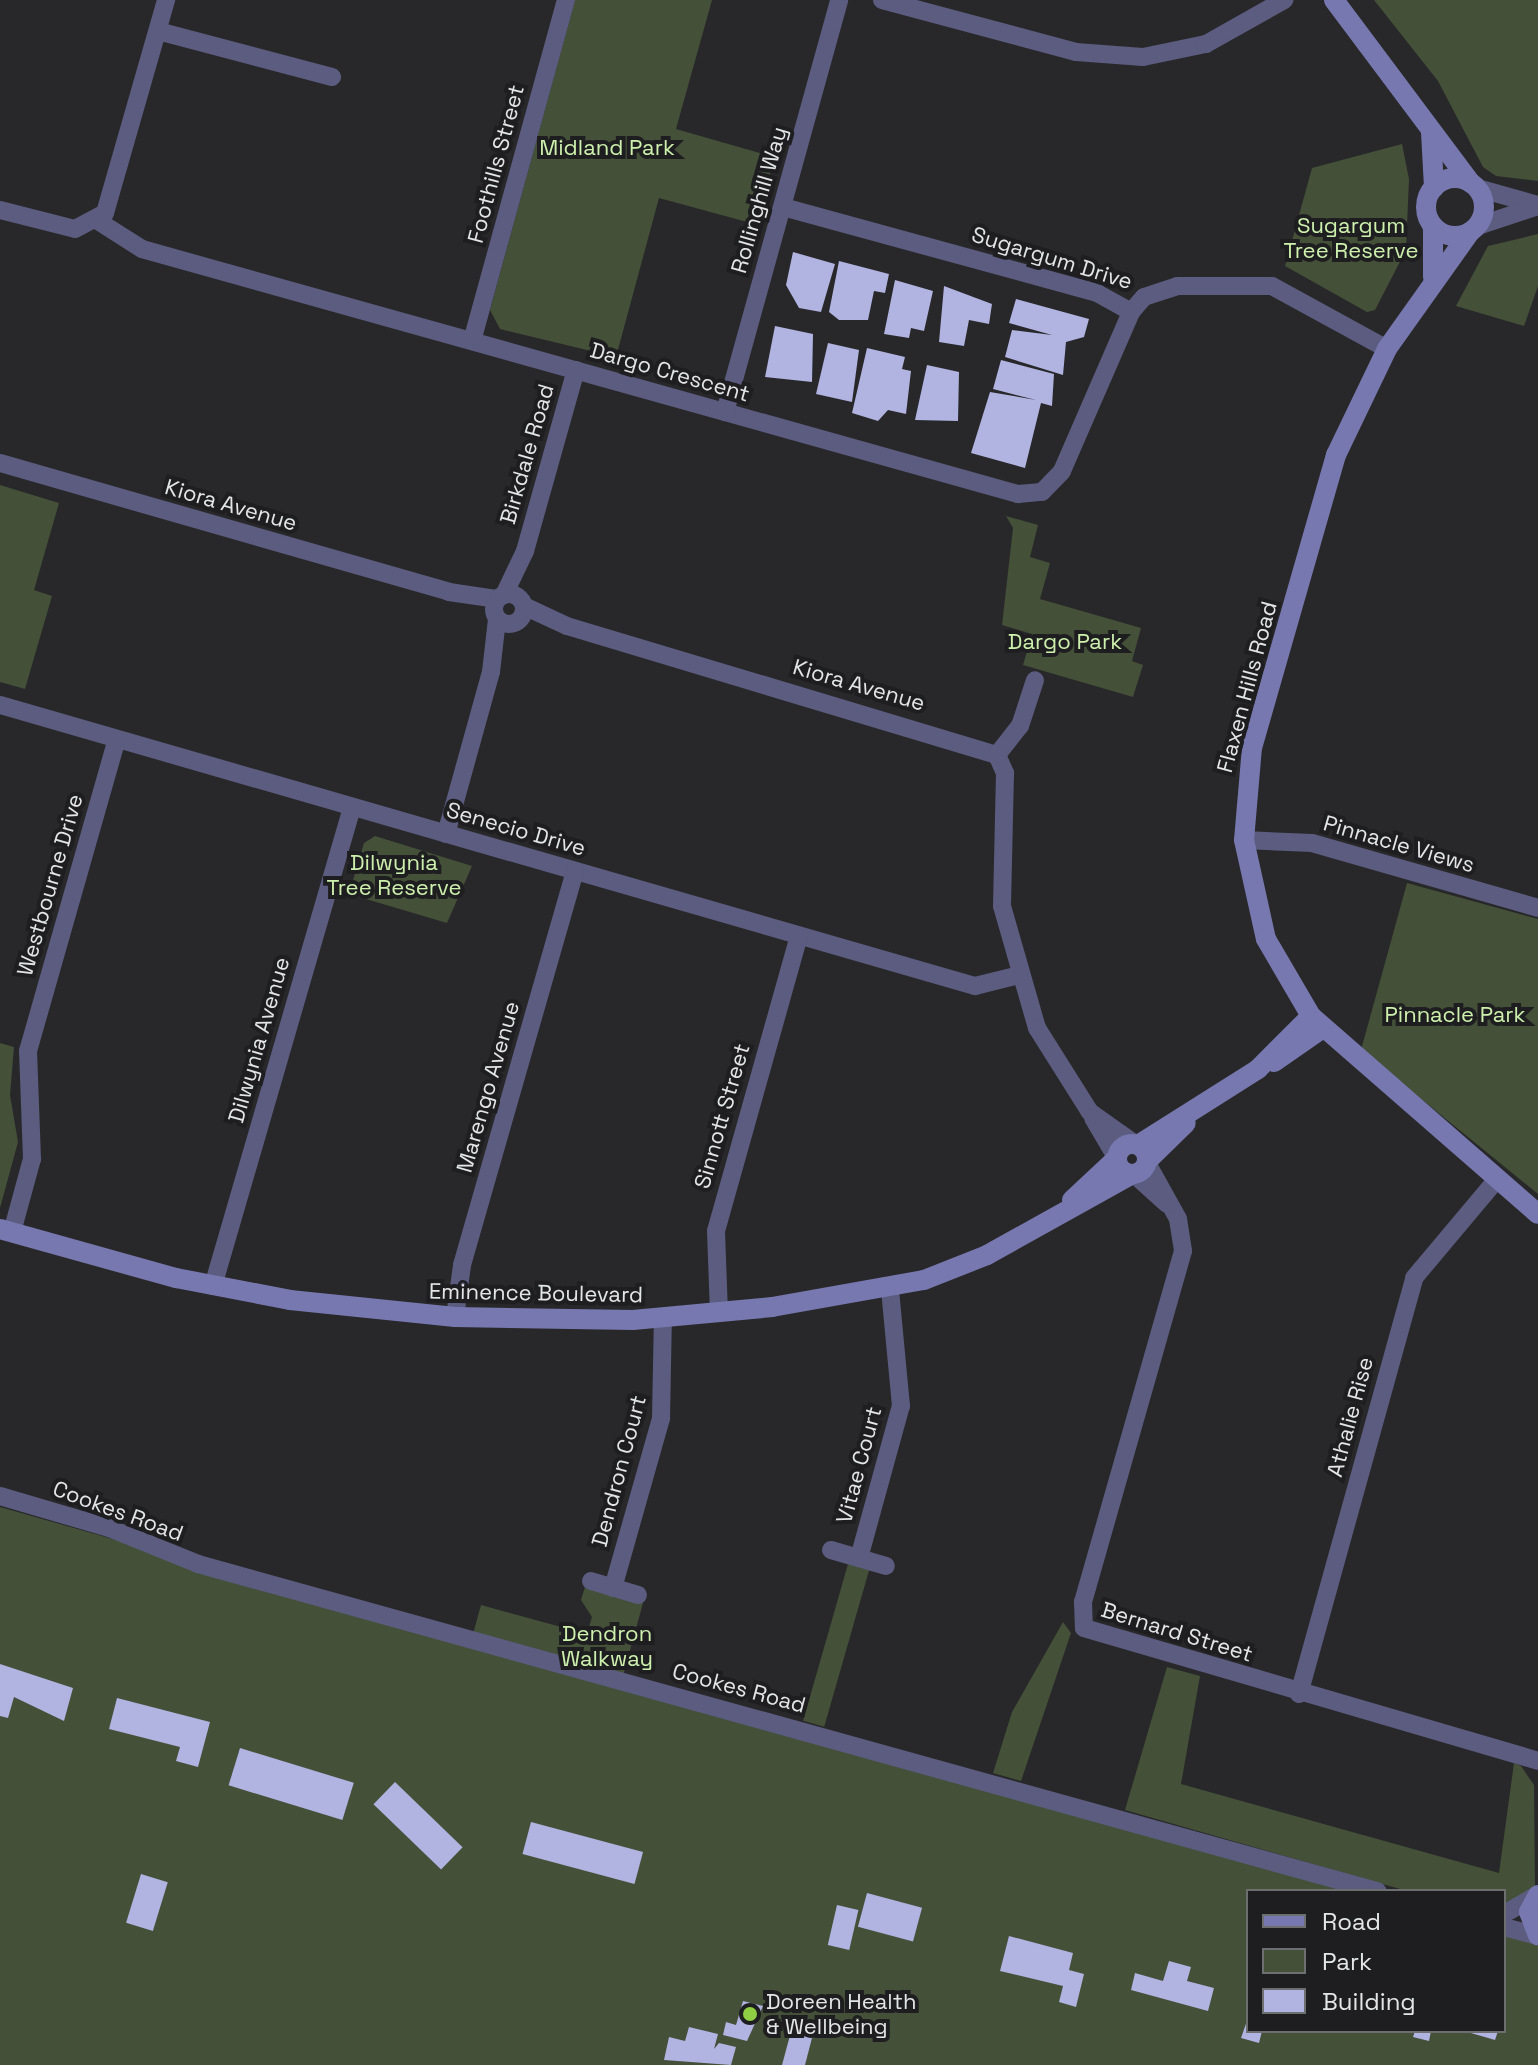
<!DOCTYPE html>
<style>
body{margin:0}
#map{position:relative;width:1538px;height:2065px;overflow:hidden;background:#28282a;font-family:"Space Grotesk",sans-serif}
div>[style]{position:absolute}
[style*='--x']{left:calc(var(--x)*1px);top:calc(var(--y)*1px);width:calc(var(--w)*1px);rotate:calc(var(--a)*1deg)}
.green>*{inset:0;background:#445038;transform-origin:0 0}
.building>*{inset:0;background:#b1b3e1;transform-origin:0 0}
.street>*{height:18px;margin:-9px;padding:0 9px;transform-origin:9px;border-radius:9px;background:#5b5c7f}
.street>.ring{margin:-9px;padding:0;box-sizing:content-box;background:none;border:18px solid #5b5c7f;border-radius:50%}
.secondary>*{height:20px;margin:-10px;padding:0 10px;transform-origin:10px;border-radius:10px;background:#7878b0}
.secondary>.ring{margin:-10px;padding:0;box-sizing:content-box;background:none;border:20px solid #7878b0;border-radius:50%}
.dots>*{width:22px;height:22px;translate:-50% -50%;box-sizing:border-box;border:4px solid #1e1e21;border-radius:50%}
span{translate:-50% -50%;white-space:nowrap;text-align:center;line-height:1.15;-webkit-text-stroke:8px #1e1e21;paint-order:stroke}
.park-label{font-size:22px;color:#cdf0ad}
.street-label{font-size:22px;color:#e4e5e6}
.poi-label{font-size:22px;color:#e4e5e6}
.left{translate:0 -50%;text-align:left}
.legend{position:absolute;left:1246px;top:1889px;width:260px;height:144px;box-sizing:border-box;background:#1e1e21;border:2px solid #6d6e70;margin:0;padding:10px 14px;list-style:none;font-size:24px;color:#e4e5e6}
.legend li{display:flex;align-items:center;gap:16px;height:40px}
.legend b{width:40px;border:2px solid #6d6e70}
</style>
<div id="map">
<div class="green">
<div style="clip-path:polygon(575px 0,712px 0,676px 129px,774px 157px,758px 225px,659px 198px,616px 357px,500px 329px,490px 310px)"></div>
<div style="clip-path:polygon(1374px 0,1538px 0,1538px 181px,1496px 176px,1483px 167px,1438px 81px)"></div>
<div style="clip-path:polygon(1402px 144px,1409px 179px,1406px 250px,1375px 310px,1367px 312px,1285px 266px,1312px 168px)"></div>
<div style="clip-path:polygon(1538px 234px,1538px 286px,1524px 326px,1456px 306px,1488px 246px)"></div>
<div style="clip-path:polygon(0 485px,59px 503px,34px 590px,52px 596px,25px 689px,0 682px)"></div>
<div style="clip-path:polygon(1006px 516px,1038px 525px,1030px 557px,1050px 563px,1040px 599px,1141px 628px,1132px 661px,1143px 665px,1133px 697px,1023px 665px,1032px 634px,1002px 625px,1013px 528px)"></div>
<div style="clip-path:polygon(375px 836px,472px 866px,447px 923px,349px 894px,364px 843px)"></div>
<div style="clip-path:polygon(1407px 883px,1538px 919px,1538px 1194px,1361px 1050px)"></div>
<div style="clip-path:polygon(0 1043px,14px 1047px,10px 1095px,18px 1142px,0 1208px)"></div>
<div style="clip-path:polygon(0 1507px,1350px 1891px,1248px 1891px,1248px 2031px,1504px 2031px,1504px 1931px,1538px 1945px,1538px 2065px,0 2065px)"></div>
<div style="left:848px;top:1564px;width:22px;height:163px;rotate:16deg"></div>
<div style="clip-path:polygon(585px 1587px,643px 1603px,623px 1676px,473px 1634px,481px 1605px,587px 1634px,592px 1617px,581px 1600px)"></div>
<div style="clip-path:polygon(1063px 1622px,1071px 1633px,1021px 1781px,993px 1773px,1012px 1712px)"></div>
<div style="clip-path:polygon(1167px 1667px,1200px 1676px,1181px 1784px,1499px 1873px,1514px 1763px,1521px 1766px,1534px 1785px,1535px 1886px,1504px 1909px,1504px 1891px,1407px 1891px,1125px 1810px)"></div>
</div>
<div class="building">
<div style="clip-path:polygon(793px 252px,835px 264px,821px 312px,799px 308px,786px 285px)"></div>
<div style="clip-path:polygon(839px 261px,889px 274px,885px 293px,874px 291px,868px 320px,839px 320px,829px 312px)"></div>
<div style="clip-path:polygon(895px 280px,933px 291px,924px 331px,911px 328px,909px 338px,884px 334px)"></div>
<div style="clip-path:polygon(944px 286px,992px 304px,989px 324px,969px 320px,964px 346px,939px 342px)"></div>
<div style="clip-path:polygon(1016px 299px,1089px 319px,1084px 337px,1066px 342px,1063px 375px,1005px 357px,1012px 330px,1052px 335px,1009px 323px)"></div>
<div style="clip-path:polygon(775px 326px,813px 334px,812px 382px,765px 377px)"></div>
<div style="clip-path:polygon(828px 343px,859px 350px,852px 402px,816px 394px)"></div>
<div style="clip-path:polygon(867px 348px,905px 357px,902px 369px,911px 371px,906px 414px,888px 410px,878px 421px,852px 413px)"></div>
<div style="clip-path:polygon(1001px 360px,1054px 374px,1052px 406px,1041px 403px,1025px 468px,971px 453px,990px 392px,1036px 400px,993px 389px)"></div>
<div style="clip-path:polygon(927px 365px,959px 372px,958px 421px,915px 420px)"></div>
<div style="clip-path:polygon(0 1664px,73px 1688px,64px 1721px,14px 1697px,8px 1718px,0 1716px)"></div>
<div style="clip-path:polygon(117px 1698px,210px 1722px,198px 1767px,176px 1761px,180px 1747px,109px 1729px)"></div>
<div style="left:240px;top:1748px;width:119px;height:39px;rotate:17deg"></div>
<div style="left:395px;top:1782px;width:94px;height:31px;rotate:44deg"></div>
<div style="left:531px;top:1822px;width:116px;height:33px;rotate:15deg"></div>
<div style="left:141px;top:1874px;width:28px;height:51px;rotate:17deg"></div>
<div style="left:867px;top:1893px;width:57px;height:35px;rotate:15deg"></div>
<div style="left:837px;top:1905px;width:22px;height:41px;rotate:13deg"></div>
<div style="clip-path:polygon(1009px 1936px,1073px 1953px,1069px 1970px,1084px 1974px,1076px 2007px,1059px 2002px,1063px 1986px,1000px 1971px)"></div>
<div style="clip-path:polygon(1169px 1961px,1191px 1967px,1187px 1981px,1214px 1988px,1208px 2011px,1131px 1990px,1135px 1973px,1163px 1981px)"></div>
<div style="clip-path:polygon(743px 2001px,763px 2006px,747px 2041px,723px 2035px,726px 2022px,736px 2025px)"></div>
<div style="clip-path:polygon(1248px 2018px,1248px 2031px,1262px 2031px,1259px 2043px,1241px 2038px)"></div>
<div style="clip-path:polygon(689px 2027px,718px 2034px,714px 2049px,719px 2043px,736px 2047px,731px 2065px,664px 2060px,669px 2037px,685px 2041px)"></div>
<div style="clip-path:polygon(792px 2028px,813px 2034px,805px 2065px,782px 2065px)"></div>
<div style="clip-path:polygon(1415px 2031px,1431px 2031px,1429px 2041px,1413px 2037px)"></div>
<div style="clip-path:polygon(1464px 2031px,1498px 2031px,1495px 2040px)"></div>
</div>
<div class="street">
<div style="--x:882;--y:0;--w:201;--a:15"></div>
<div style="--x:1076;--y:52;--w:67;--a:4.3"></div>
<div style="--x:1143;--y:57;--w:64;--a:-11.7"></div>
<div style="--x:1206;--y:44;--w:90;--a:-29.4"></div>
<div style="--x:158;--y:31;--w:180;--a:14.8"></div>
<div style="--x:1477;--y:188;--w:63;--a:15.6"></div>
<div style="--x:783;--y:207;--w:326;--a:15.3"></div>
<div style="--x:1097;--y:293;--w:39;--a:29"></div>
<div style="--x:1131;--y:312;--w:20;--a:-49"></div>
<div style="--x:1144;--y:297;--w:35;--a:-18"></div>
<div style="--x:1177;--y:286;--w:95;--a:0"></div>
<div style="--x:1272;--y:286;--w:131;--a:28.7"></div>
<div style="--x:0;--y:210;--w:77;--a:14.2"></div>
<div style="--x:75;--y:229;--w:34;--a:-28"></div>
<div style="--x:105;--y:213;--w:222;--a:-74"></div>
<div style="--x:98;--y:221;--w:52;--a:32.5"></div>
<div style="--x:142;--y:249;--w:910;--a:15.63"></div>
<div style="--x:1018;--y:494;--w:24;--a:-5"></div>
<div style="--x:1042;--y:492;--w:29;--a:-46"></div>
<div style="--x:1062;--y:471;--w:173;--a:-66.5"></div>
<div style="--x:1478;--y:226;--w:63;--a:-18.4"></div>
<div style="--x:472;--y:341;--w:354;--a:-74.6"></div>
<div style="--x:725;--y:412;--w:427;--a:-74.5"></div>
<div style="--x:0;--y:463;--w:467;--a:16"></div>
<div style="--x:449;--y:592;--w:49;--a:8.3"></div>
<div class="ring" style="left:494px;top:594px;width:12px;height:12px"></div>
<div style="--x:504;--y:595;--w:49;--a:-64.5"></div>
<div style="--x:525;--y:551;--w:188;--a:-74.3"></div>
<div style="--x:524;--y:606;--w:47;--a:24.9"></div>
<div style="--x:567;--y:626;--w:449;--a:16.7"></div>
<div style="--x:997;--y:755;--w:20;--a:66"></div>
<div style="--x:1005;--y:773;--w:133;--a:91.3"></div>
<div style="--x:1002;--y:906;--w:127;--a:74"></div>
<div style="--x:1037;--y:1028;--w:99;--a:57.8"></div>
<div style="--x:1090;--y:1112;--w:55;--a:35.4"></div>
<div style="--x:0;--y:705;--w:1015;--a:16.08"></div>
<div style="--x:975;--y:986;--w:45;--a:-14"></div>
<div style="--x:997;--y:755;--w:37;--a:-52"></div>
<div style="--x:1020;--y:726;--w:48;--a:-71.9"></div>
<div style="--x:446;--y:834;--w:168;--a:-74.5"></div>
<div style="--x:491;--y:672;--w:53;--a:-83.5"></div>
<div style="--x:1244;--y:840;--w:68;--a:2.5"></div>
<div style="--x:1312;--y:843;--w:235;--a:16"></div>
<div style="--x:1093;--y:1118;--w:45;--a:59.5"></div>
<div style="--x:1147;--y:1163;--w:64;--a:61"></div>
<div style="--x:1178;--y:1219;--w:32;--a:81"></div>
<div style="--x:1183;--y:1251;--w:365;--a:105.9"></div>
<div style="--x:1083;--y:1602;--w:26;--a:88"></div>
<div style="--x:1084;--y:1628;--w:473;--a:16.3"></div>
<div style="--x:1135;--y:1175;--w:43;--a:42.2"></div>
<div style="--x:12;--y:1232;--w:76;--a:-74.7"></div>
<div style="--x:32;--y:1159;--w:108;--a:-92.1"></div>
<div style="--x:28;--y:1051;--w:324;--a:-74.1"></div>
<div style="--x:213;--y:1286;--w:499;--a:-73.8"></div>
<div style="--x:719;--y:1313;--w:82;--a:-92.1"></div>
<div style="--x:716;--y:1231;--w:306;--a:-74.3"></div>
<div style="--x:455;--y:1317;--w:52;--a:-82.3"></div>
<div style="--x:462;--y:1265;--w:410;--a:-74"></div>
<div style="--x:0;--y:1496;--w:114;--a:16.4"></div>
<div style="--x:109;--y:1528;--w:96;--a:22"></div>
<div style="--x:198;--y:1564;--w:1224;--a:15.5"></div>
<div style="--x:831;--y:1550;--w:57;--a:16.2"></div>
<div style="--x:859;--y:1558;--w:158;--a:-74.6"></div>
<div style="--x:901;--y:1406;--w:118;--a:-95.4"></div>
<div style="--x:591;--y:1581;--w:49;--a:16.6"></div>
<div style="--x:613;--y:1588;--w:177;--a:-74.2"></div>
<div style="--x:661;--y:1418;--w:100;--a:-88.9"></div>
<div style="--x:1299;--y:1694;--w:432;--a:-74.5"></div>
<div style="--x:1414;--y:1278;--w:129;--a:-50"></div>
<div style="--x:1504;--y:1914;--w:38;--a:-30"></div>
<div style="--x:1504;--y:1927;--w:35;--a:15"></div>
</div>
<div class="secondary">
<div style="--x:1334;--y:0;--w:229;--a:53.2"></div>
<div style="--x:1431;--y:132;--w:56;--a:86.9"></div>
<div class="ring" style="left:1426px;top:178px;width:38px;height:38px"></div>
<div style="--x:1433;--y:226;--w:51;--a:90"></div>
<div style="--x:1470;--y:232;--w:143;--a:125.4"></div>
<div style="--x:1387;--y:349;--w:118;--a:115.7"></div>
<div style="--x:1336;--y:455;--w:304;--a:106"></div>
<div style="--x:1252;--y:747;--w:93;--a:94.9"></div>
<div style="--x:1244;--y:840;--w:101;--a:77.5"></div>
<div style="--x:1266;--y:939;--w:89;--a:59.7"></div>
<div style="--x:1311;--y:1016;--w:301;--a:41.1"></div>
<div style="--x:1274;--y:1062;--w:60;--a:-34.8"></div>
<div class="ring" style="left:1117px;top:1144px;width:10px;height:10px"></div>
<div style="--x:1138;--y:1145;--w:142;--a:-32.3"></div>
<div style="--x:1258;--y:1069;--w:75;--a:-45"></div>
<div style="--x:1147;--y:1161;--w:54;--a:-44.3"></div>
<div style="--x:1072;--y:1200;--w:60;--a:-43"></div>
<div style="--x:0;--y:1229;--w:183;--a:15.6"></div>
<div style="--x:176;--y:1278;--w:116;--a:10.9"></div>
<div style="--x:290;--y:1300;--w:166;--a:5.9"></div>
<div style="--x:455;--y:1317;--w:178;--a:1"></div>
<div style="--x:633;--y:1320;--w:140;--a:-5.3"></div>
<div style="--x:772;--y:1307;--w:154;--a:-10.1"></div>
<div style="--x:924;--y:1280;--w:68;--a:-21.6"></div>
<div style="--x:987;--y:1255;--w:165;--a:-29.1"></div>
<div style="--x:1538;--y:1895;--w:19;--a:118"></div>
<div style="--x:1529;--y:1912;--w:25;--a:69"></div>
</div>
<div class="dots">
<div style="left:750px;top:2014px;background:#8fcd42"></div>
</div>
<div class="park-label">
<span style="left:607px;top:148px">Midland Park</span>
<span style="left:1351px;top:238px">Sugargum<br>Tree Reserve</span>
<span style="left:1065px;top:642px">Dargo Park</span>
<span style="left:394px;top:875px">Dilwynia<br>Tree Reserve</span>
<span style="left:1455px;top:1015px">Pinnacle Park</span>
<span style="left:607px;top:1646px">Dendron<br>Walkway</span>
</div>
<div class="street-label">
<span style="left:496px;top:164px;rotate:-75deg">Foothills Street</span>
<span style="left:759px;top:200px;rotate:-74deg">Rollinghill Way</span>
<span style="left:1052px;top:258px;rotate:17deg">Sugargum Drive</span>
<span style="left:670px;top:372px;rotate:16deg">Dargo Crescent</span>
<span style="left:527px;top:454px;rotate:-74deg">Birkdale Road</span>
<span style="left:231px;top:505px;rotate:16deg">Kiora Avenue</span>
<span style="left:859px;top:685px;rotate:16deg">Kiora Avenue</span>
<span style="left:1247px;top:687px;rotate:-75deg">Flaxen Hills Road</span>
<span style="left:516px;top:829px;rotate:16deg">Senecio Drive</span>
<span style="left:1399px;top:844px;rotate:16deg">Pinnacle Views</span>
<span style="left:50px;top:885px;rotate:-74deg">Westbourne Drive</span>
<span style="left:259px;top:1040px;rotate:-74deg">Dilwynia Avenue</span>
<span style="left:488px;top:1087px;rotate:-74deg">Marengo Avenue</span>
<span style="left:722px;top:1116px;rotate:-74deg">Sinnott Street</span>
<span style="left:536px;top:1293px;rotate:1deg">Eminence Boulevard</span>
<span style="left:1350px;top:1417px;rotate:-75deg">Athalie Rise</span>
<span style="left:859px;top:1465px;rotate:-75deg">Vitae Court</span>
<span style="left:619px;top:1471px;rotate:-75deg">Dendron Court</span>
<span style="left:118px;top:1511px;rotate:20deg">Cookes Road</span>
<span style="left:1177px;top:1632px;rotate:17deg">Bernard Street</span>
<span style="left:739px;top:1688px;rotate:15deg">Cookes Road</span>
</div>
<div class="poi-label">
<span class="left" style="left:766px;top:2014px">Doreen Health<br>&amp; Wellbeing</span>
</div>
<ul class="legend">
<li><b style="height:10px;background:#7878b0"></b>Road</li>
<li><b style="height:22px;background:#445038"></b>Park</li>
<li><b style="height:22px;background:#b1b3e1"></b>Building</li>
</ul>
</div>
